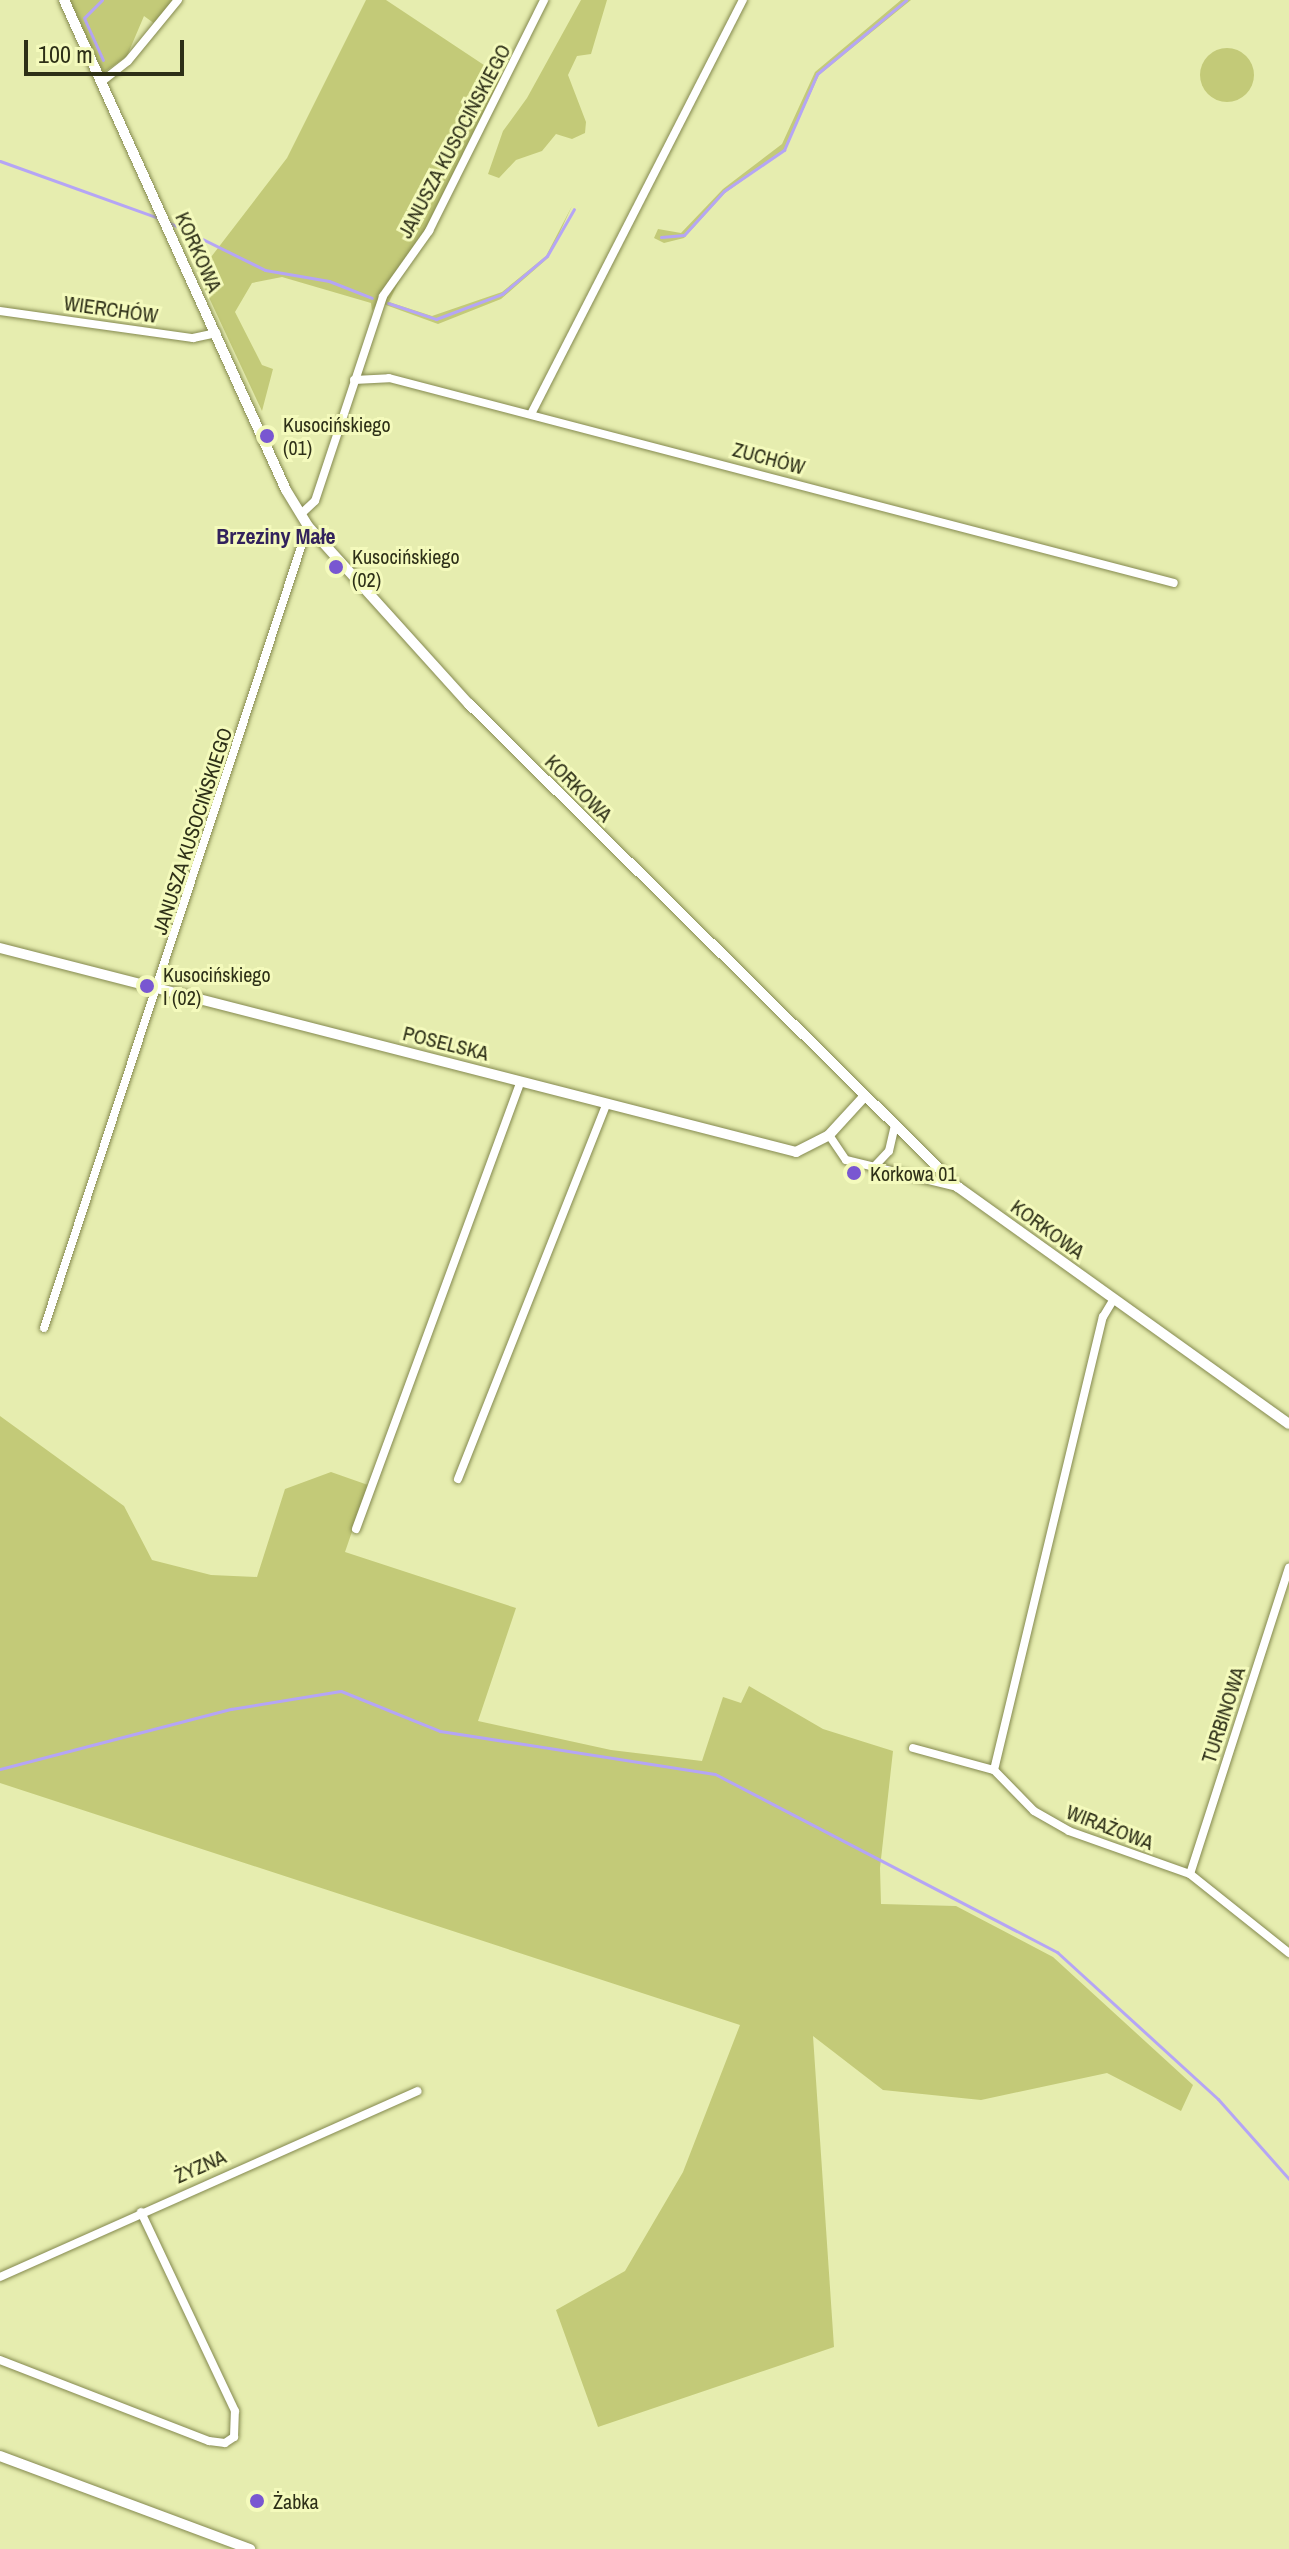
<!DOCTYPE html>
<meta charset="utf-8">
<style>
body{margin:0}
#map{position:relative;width:1289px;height:2549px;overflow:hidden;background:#e6edaf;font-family:"Archivo Narrow",sans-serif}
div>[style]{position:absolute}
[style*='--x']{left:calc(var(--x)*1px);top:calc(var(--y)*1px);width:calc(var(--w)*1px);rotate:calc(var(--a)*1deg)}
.green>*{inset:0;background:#c3ca78}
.round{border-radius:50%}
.stream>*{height:3px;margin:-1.5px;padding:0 1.5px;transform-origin:1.5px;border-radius:1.5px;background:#b5a5f5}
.roads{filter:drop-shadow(0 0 2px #84894f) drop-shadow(0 0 2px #84894f)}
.minor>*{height:8px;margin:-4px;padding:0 4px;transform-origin:4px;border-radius:4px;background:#fff}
.tertiary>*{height:10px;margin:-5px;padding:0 5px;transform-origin:5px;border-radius:5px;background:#fff}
.dots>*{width:22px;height:22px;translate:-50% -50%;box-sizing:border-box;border:4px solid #f4fabc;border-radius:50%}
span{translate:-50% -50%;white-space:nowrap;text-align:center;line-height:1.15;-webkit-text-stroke:6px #f4fabc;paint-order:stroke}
.street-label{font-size:20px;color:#2d2f17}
.poi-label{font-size:20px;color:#2d2f17}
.left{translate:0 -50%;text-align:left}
.neighbourhood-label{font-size:22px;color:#32225c;font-weight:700}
.scale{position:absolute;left:24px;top:40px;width:160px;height:36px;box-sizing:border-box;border:4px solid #2d2f17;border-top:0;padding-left:10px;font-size:24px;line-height:28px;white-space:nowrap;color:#2d2f17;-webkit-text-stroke:6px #f4fabc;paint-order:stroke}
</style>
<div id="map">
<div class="green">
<div style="clip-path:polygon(70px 0,173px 0,155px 24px,144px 16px,127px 56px,103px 73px)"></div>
<div style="clip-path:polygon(366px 0,386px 0,502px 77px,427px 229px,372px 311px,371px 303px,282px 277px,252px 283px,235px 312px,262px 365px,273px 369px,262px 411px,198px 274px,287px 158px)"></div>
<div style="clip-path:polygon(581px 0,607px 0,591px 54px,577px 56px,568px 75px,586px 122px,585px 133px,572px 139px,556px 134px,542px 151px,516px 160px,499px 178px,488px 174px,503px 131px,527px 98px)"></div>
<div style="clip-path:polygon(901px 0,911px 0,819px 75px,785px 150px,725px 193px,684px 238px,664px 243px,654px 238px,658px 229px,681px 233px,723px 189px,782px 144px,815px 72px)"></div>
<div class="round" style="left:1200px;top:48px;width:54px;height:54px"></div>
<div style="clip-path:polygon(572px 206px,548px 258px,501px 299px,438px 324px,383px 304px,400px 279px,389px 302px,432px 316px,502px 292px,546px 256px)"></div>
<div style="clip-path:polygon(0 1416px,124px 1506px,152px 1560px,211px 1575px,257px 1577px,285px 1489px,331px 1472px,368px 1485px,345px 1552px,516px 1608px,478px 1721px,611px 1750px,702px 1761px,723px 1697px,741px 1703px,749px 1686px,823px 1729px,893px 1751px,880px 1868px,881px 1904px,956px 1906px,1053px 1957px,1193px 2085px,1181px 2111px,1107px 2073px,981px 2100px,883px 2090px,813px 2036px,834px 2347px,598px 2427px,556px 2310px,625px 2271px,683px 2172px,740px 2025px,0 1783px)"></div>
</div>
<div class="stream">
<div style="--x:102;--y:0;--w:25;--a:135"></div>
<div style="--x:84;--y:18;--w:46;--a:65.7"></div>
<div style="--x:0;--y:161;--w:171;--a:19.8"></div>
<div style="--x:168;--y:222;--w:108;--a:26.3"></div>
<div style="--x:265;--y:270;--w:65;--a:9.8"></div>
<div style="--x:329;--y:281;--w:46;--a:21.6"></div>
<div style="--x:661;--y:237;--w:23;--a:-5"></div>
<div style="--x:684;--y:235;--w:59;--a:-47.7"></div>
<div style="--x:724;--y:191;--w:73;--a:-34.3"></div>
<div style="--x:784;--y:150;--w:83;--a:-66.5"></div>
<div style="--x:817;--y:74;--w:116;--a:-39.7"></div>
<div style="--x:388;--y:303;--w:51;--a:18.4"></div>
<div style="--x:436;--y:319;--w:71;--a:-20.7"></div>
<div style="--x:502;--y:294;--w:59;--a:-40.2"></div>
<div style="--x:547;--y:256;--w:54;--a:-60.1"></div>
<div style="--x:0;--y:1769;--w:239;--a:-14.6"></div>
<div style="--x:231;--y:1709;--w:111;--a:-9.3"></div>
<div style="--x:341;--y:1691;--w:107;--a:22"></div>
<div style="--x:440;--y:1731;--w:278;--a:8.9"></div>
<div style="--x:715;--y:1774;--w:386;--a:27.5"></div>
<div style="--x:1057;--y:1952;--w:218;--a:42.4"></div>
<div style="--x:1218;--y:2099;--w:107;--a:48.4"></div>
</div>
<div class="roads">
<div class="minor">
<div style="--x:101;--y:82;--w:34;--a:-38"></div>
<div style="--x:128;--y:61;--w:79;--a:-50.7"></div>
<div style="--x:0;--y:311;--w:195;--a:8"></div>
<div style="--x:193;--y:338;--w:24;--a:-12"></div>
<div style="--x:354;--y:380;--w:35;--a:-3"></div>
<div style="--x:389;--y:378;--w:811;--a:14.64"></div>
<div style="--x:531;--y:414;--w:465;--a:-62.9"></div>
<div style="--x:301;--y:514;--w:19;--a:-43"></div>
<div style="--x:315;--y:501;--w:216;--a:-71.6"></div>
<div style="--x:383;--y:296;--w:80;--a:-54.7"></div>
<div style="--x:429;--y:231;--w:258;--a:-63.5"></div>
<div style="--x:829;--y:1135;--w:30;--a:56"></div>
<div style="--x:846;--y:1160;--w:115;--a:13.6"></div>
<div style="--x:873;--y:1168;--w:23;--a:-47"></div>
<div style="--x:889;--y:1151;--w:26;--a:-77"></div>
<div style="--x:44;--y:1328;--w:844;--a:-71.78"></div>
<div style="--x:458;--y:1479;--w:404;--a:-68.4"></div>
<div style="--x:356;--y:1529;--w:477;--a:-69.8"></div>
<div style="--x:913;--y:1748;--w:84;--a:15.2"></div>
<div style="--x:994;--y:1770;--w:57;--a:45.7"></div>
<div style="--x:1034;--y:1811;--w:40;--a:29.7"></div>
<div style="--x:1069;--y:1831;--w:128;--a:19.6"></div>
<div style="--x:1190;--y:1874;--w:127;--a:38.6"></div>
<div style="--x:994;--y:1770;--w:466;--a:-76.5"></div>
<div style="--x:1103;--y:1317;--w:21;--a:-59"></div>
<div style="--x:1190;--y:1874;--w:322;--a:-72.1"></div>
<div style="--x:0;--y:2277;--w:457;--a:-24"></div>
<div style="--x:0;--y:2360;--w:224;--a:21.2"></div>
<div style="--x:209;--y:2441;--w:16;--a:7"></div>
<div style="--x:225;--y:2443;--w:11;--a:-34"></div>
<div style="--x:234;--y:2437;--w:26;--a:-88"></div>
<div style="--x:235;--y:2411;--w:220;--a:-115.3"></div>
</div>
<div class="tertiary">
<div style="--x:64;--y:0;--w:538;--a:65.63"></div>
<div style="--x:286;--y:490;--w:42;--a:58.6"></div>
<div style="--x:308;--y:526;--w:240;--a:47.9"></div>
<div style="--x:469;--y:704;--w:687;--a:44.65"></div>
<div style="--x:958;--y:1187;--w:407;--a:35.6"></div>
<div style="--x:0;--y:948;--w:822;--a:14.37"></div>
<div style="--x:796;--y:1152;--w:37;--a:-27"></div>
<div style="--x:829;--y:1135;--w:52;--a:-47.4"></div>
<div style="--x:0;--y:2456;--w:267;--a:20.4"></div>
</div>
</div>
<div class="dots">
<div style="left:267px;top:436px;background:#7957d1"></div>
<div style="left:336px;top:567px;background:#7957d1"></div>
<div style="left:147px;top:986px;background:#7957d1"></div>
<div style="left:854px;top:1173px;background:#7957d1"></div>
<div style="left:257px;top:2501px;background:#7957d1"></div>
</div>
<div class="street-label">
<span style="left:454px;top:141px;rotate:-62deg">JANUSZA KUSOCIŃSKIEGO</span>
<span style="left:199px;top:252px;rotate:66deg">KORKOWA</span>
<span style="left:111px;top:309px;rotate:8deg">WIERCHÓW</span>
<span style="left:769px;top:458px;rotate:15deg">ZUCHÓW</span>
<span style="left:579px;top:788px;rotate:45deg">KORKOWA</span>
<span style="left:192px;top:831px;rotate:-72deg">JANUSZA KUSOCIŃSKIEGO</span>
<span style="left:446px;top:1043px;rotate:14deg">POSELSKA</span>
<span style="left:1048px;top:1229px;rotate:36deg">KORKOWA</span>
<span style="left:1223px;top:1715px;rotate:-72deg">TURBINOWA</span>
<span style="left:1110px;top:1827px;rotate:21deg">WIRAŻOWA</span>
<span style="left:200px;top:2166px;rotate:-24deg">ŻYZNA</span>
</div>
<div class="poi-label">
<span class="left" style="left:283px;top:436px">Kusocińskiego<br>(01)</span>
<span class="left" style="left:352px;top:568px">Kusocińskiego<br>(02)</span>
<span class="left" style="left:163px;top:986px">Kusocińskiego<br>I (02)</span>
<span class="left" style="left:870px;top:1173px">Korkowa 01</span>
<span class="left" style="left:273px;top:2501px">Żabka</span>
</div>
<div class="neighbourhood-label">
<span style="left:276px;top:537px">Brzeziny Małe</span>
</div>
<div class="scale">100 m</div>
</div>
